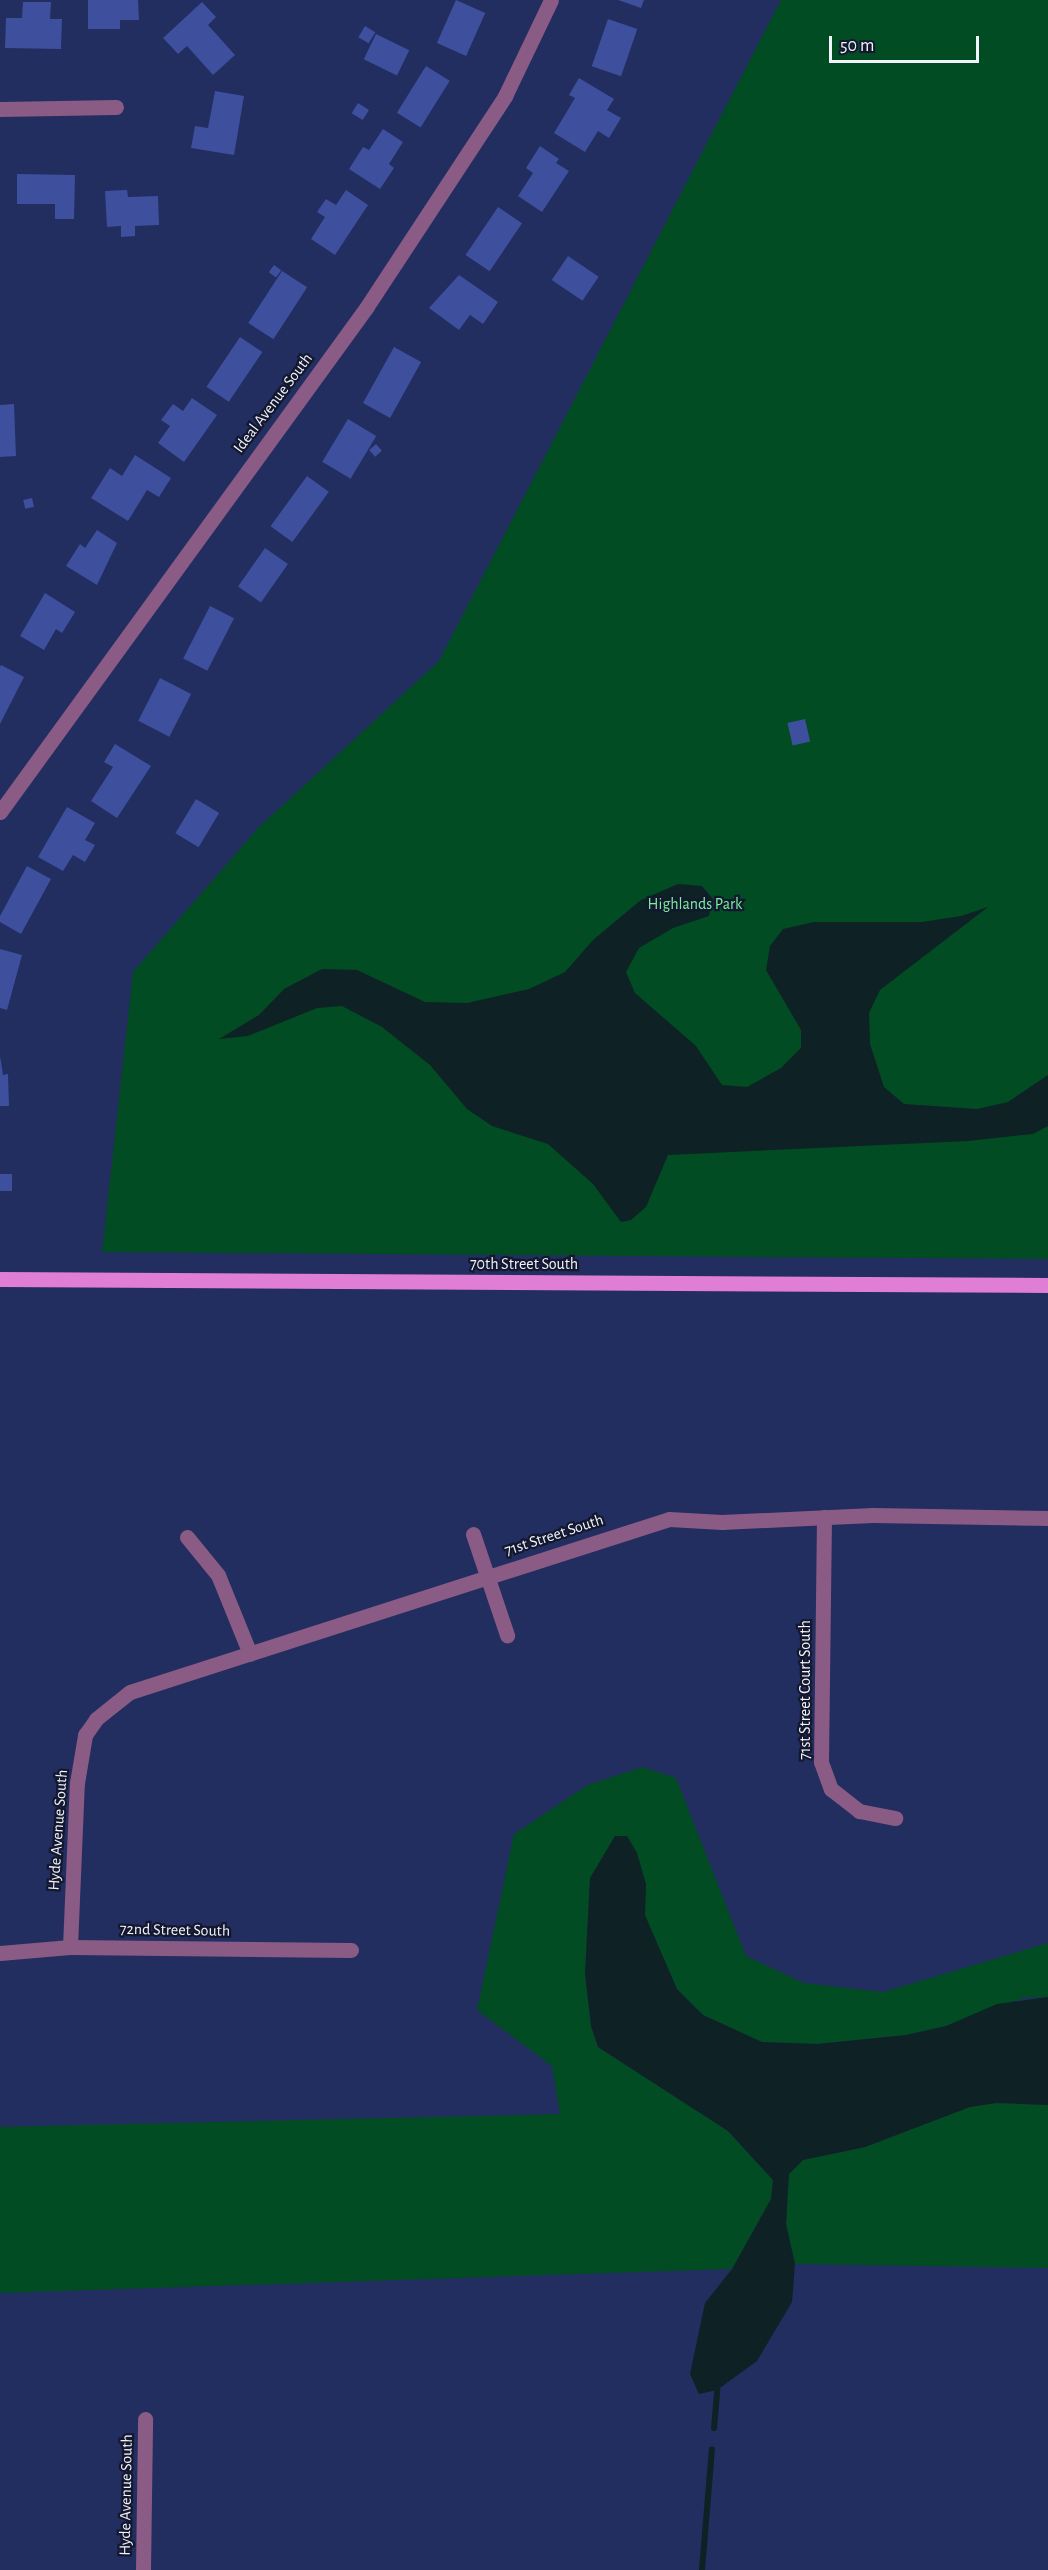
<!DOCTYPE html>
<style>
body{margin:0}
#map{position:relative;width:1048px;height:2570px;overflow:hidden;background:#222d60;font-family:"Alegreya Sans",sans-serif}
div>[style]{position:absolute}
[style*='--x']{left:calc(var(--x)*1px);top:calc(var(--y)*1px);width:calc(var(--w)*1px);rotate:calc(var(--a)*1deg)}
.green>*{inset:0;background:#024c23}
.water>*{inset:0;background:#0e2125}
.stream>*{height:6px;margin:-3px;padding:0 3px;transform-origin:3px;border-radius:3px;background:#0e2125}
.building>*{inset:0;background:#3e4f9e;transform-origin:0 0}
.minor>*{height:15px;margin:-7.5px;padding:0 7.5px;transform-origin:7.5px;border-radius:7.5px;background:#8a5b84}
.major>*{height:15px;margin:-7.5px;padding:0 7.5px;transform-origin:7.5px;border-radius:7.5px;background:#e07ed5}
span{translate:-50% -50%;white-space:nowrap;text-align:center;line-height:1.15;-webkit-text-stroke:4.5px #13182f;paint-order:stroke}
.street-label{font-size:16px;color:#f2f4fb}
.park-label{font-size:16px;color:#7af19e}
.scale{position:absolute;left:829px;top:36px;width:150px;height:27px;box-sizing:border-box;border:3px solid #f2f4fb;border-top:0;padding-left:8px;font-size:18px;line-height:21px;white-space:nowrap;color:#f2f4fb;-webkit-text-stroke:4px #13182f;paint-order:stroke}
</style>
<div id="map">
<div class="green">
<div style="clip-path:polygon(781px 0,1048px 0,1048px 1259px,102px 1252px,133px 972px,257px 829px,439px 661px)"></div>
<div style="clip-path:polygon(642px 1767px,676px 1778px,746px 1956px,804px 1983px,883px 1992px,1048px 1943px,1048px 1997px,1023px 1998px,946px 2026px,906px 2035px,817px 2044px,762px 2042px,703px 2015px,677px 1989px,644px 1915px,646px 1884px,590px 1878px,585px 1974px,591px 2026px,598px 2047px,728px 2131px,773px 2180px,771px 2199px,732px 2269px,0 2293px,0 2127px,560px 2114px,552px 2066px,477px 2010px,514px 1834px,588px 1785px)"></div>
<div style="clip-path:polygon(996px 2103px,1048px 2105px,1048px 2268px,795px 2264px,786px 2224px,787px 2196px,789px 2174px,803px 2160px,865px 2147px,970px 2107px)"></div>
</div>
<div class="water">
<div style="clip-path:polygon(678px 884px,702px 886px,713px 899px,709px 916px,673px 928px,639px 948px,626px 972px,635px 993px,696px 1046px,722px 1085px,747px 1087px,781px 1068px,801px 1048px,801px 1030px,766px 970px,770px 946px,783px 929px,814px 922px,922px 922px,961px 916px,988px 907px,880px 990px,869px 1013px,870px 1044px,884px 1087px,904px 1104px,977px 1109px,1008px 1102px,1048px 1075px,1048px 1126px,1033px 1134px,968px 1141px,668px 1155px,646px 1207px,631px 1220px,621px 1222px,593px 1184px,548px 1144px,492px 1126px,467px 1109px,430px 1065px,382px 1027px,342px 1006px,317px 1008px,248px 1036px,219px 1039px,259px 1015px,284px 989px,322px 969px,357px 970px,425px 1002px,467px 1003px,529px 989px,565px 972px,593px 940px,641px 900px)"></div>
<div style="clip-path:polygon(615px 1836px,627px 1836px,637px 1853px,646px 1884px,645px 1915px,677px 1989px,703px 2015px,762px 2042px,817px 2044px,906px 2035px,946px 2026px,997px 2004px,1048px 1997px,1048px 2105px,996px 2103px,970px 2107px,865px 2147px,803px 2160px,789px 2174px,786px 2224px,795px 2264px,792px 2302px,757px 2361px,717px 2390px,699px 2394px,690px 2374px,705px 2303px,732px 2269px,771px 2199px,773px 2180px,728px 2131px,598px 2047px,591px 2026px,585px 1974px,590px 1878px)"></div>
</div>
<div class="stream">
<div style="--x:714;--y:2428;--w:38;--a:-85"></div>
<div style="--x:702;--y:2570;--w:121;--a:-85.3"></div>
</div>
<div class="building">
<div style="clip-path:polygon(88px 0,138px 0,139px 20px,120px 20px,120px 29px,88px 29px)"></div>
<div style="left:456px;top:0;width:32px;height:47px;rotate:24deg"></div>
<div style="clip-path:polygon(618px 0,644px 0,641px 8px)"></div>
<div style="clip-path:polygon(23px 2px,51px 2px,50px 19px,62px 19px,61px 49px,5px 48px,6px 18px,22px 18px)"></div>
<div style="clip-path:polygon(202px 2px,216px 17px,208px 25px,235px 55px,213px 75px,187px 46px,178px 54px,163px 38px)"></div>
<div style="left:608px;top:19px;width:31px;height:50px;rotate:19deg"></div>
<div style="left:365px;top:26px;width:12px;height:13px;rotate:31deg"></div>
<div style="left:376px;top:34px;width:37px;height:28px;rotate:26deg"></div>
<div style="left:426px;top:66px;width:28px;height:55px;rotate:32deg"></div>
<div style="clip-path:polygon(579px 78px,614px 99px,607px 110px,621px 118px,609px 138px,598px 131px,585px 152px,554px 133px,575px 98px,569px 95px)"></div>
<div style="clip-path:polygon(215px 91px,244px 96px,234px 155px,191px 148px,195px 126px,208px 128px)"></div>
<div style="left:358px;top:103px;width:13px;height:12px;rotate:32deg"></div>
<div style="clip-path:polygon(383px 129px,403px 142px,389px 164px,394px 168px,380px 189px,349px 169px,363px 147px,369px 150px)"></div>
<div style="clip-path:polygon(540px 146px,559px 159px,556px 163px,569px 171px,542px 212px,518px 196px,533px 173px,526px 168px)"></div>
<div style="clip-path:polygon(17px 174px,75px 175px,74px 219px,55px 219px,55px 204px,17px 204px)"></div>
<div style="clip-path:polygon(127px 190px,128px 197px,158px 196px,159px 225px,135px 226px,135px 236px,121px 237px,121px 226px,107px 227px,105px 191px)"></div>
<div style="clip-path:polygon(346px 190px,368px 205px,335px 255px,311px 239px,325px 217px,317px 212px,326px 199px,336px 205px)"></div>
<div style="left:498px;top:207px;width:29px;height:58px;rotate:34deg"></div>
<div style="left:568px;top:256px;width:37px;height:29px;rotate:34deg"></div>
<div style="left:274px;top:265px;width:9px;height:9px;rotate:36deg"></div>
<div style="left:282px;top:271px;width:30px;height:62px;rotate:33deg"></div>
<div style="clip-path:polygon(459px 275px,498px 302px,483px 324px,470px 315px,459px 330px,429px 308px)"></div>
<div style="left:240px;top:337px;width:27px;height:60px;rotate:34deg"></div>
<div style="left:394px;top:347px;width:31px;height:64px;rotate:29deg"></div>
<div style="clip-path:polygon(192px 398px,217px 415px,184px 462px,158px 443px,170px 426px,161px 420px,173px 404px,183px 411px)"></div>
<div style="clip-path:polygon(14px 404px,16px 456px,0 457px,0 405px)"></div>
<div style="left:348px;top:419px;width:33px;height:50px;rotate:31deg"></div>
<div style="left:376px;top:444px;width:9px;height:9px;rotate:49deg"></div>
<div style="clip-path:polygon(135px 455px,171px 478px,159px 497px,147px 490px,128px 521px,91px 498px,110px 468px,122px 476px)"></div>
<div style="left:307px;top:476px;width:27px;height:62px;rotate:36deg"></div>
<div style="left:32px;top:498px;width:9px;height:9px;rotate:77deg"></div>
<div style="clip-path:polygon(97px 530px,117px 543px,97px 585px,66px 566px,80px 544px,85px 548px)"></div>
<div style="left:265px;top:548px;width:28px;height:47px;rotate:35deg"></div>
<div style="clip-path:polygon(45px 593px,75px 612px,62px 633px,56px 629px,44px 650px,20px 636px)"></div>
<div style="left:210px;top:606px;width:27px;height:59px;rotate:27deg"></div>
<div style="clip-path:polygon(1px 665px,24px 677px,0 724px,0 667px)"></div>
<div style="left:160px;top:678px;width:35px;height:48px;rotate:27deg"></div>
<div style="left:805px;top:719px;width:23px;height:18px;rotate:77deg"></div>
<div style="clip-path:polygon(115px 744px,151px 766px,117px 818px,91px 801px,113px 767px,104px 762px)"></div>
<div style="left:196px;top:799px;width:27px;height:40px;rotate:31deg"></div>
<div style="clip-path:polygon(67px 807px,95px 823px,85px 840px,95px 845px,85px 862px,73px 855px,63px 871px,38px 857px)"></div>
<div style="clip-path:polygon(27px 866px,51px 879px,21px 934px,0 922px,0 916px)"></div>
<div style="clip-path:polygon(0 949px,22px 955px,7px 1010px,0 1008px)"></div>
<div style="clip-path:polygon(0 1056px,3px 1075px,8px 1074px,9px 1106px,0 1106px)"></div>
<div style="left:0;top:1174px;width:12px;height:17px"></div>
</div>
<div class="minor">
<div style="--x:0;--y:109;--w:116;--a:-1"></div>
<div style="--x:0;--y:812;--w:623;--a:-54.01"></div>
<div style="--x:366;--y:308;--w:254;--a:-56.7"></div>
<div style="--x:505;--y:96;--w:106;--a:-64.4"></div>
<div style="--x:824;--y:1517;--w:245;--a:90.7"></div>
<div style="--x:821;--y:1762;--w:29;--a:70"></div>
<div style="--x:831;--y:1789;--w:36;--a:38"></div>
<div style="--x:859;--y:1811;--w:37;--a:11"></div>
<div style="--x:473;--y:1534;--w:107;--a:71.4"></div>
<div style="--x:187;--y:1537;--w:49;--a:50.8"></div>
<div style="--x:218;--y:1575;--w:85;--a:67.9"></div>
<div style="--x:70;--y:1947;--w:164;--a:-87.6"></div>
<div style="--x:77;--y:1783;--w:49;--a:-80.5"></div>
<div style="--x:85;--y:1735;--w:19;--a:-55"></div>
<div style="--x:96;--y:1719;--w:43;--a:-38.5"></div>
<div style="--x:130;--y:1692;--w:566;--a:-17.79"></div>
<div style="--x:669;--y:1519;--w:53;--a:3.2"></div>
<div style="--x:722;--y:1522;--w:151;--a:-2.7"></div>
<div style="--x:873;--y:1515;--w:175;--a:1"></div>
<div style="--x:0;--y:1953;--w:70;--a:-4.9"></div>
<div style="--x:70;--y:1947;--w:281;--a:0.6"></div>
<div style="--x:143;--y:2570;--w:151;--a:-89.2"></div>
</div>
<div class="major">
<div style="--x:0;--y:1279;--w:1048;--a:0.33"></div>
</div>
<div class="street-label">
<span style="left:273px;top:403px;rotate:-53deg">Ideal Avenue South</span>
<span style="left:524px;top:1264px">70th Street South</span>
<span style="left:554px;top:1535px;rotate:-18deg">71st Street South</span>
<span style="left:805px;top:1690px;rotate:-90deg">71st Street Court South</span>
<span style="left:58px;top:1830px;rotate:-86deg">Hyde Avenue South</span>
<span style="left:175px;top:1930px;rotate:1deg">72nd Street South</span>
<span style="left:126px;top:2495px;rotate:-89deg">Hyde Avenue South</span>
</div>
<div class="park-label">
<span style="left:695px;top:904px">Highlands Park</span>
</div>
<div class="scale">50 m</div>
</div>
